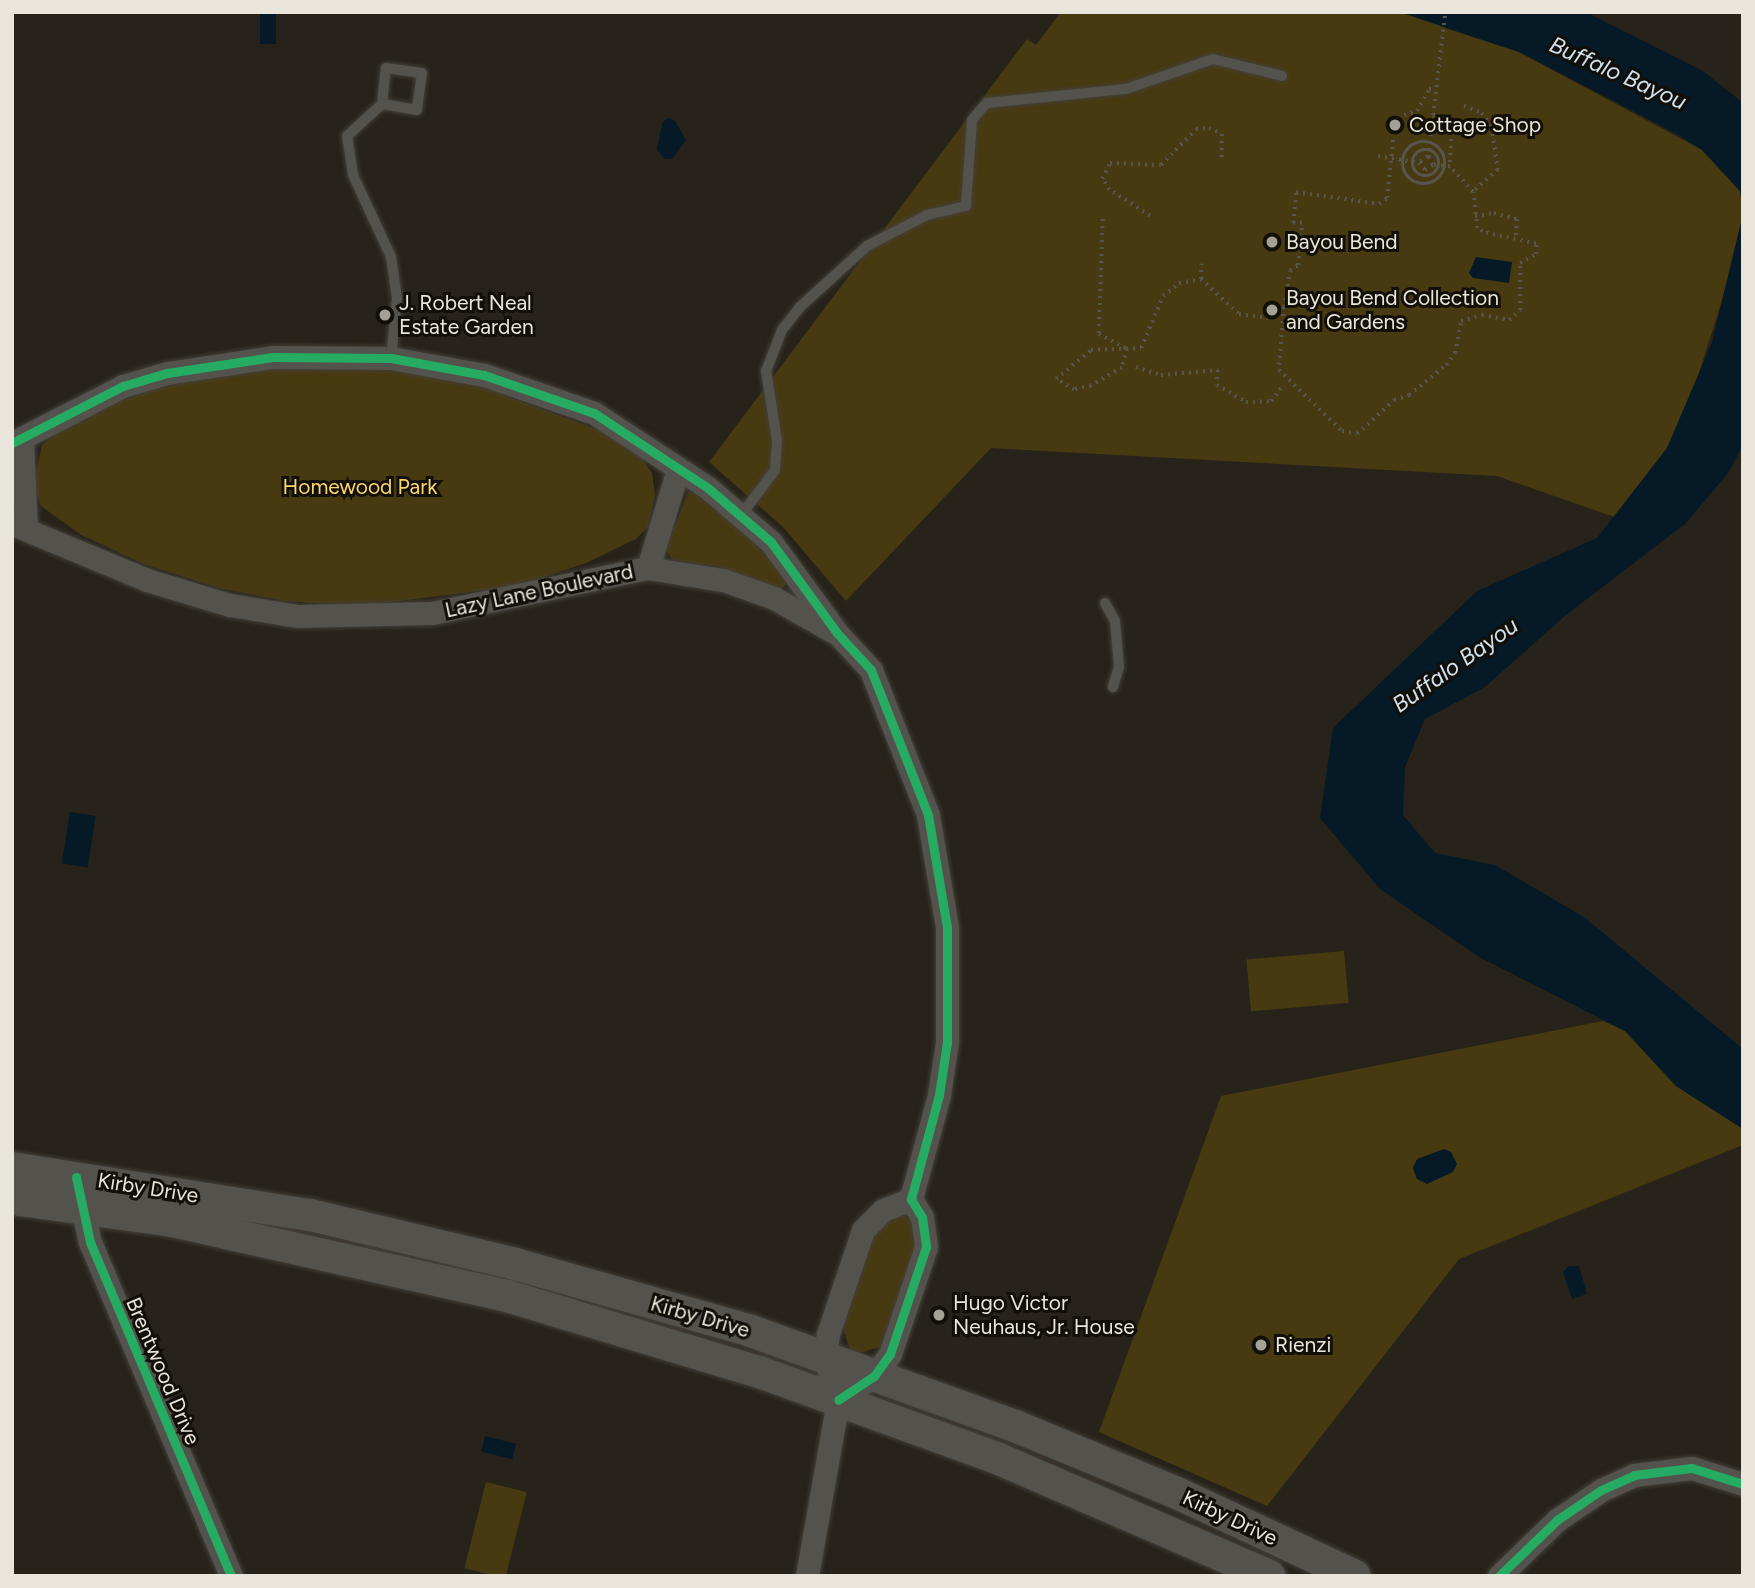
<!DOCTYPE html>
<style>
body{margin:0}
#map{position:relative;width:1755px;height:1588px;overflow:hidden;background:#27231a;font-family:Figtree,sans-serif}
div>[style]{position:absolute}
[style*='--x']{left:calc(var(--x)*1px);top:calc(var(--y)*1px);width:calc(var(--w)*1px);rotate:calc(var(--a)*1deg)}
.green>*{inset:0;background:#483a10;transform-origin:0 0}
.water>*{inset:0;background:#051a26;transform-origin:0 0}
.path>*{height:3.5px;margin-top:-1.75px;transform-origin:0;background:repeating-linear-gradient(90deg,#58554f 0 2px,transparent 0 7px)}
.path>.ring{margin:-1.75px;padding:0;box-sizing:content-box;background:none;border:3.5px solid #58554f;border-radius:50%}
.roads{filter:drop-shadow(0 0 2px #433f38) drop-shadow(0 0 2px #433f38)}
.lane>*{height:10px;margin:-5px;padding:0 5px;transform-origin:5px;border-radius:5px;background:#54524c}
.street>*{height:23px;margin:-11.5px;padding:0 11.5px;transform-origin:11.5px;border-radius:11.5px;background:#54524c}
.secondary>*{height:32px;margin:-16px;padding:0 16px;transform-origin:16px;border-radius:16px;background:#54524c}
.cycleway>*{height:9px;margin:-4.5px;padding:0 4.5px;transform-origin:4.5px;border-radius:4.5px;background:#26ab63}
.dots>*{width:19px;height:19px;translate:-50% -50%;box-sizing:border-box;border:4px solid #120f08;border-radius:50%}
span{translate:-50% -50%;white-space:nowrap;text-align:center;line-height:1.15;-webkit-text-stroke:6px #120f08;paint-order:stroke}
.poi-label{font-size:21px;color:#e9e5da}
.left{translate:0 -50%;text-align:left}
.park-label{font-size:21px;color:#fcd667}
.street-label{font-size:21px;color:#e9e5da}
.water-label{font-size:23px;color:#d0e2f0;font-style:italic}
.frame{position:absolute;inset:0;border:14px solid #e9e5da;pointer-events:none}
</style>
<div id="map">
<div class="green">
<div style="clip-path:polygon(1061px 12px,1426px 12px,1445px 28px,1519px 52px,1702px 150px,1740px 191px,1743px 214px,1729px 278px,1693px 392px,1667px 448px,1620px 519px,1497px 476px,991px 448px,846px 601px,783px 527px,709px 462px,1027px 39px,1036px 45px)"></div>
<div style="clip-path:polygon(300px 366px,387px 370px,464px 380px,601px 431px,638px 453px,652px 473px,655px 495px,648px 527px,636px 539px,586px 563px,518px 586px,360px 606px,285px 601px,219px 588px,144px 564px,81px 535px,41px 506px,33px 486px,42px 445px,76px 418px,145px 392px,215px 374px)"></div>
<div style="clip-path:polygon(688px 492px,696px 493px,752px 539px,785px 575px,786px 585px,779px 590px,717px 567px,672px 560px,666px 549px)"></div>
<div style="left:1344px;top:951px;width:52px;height:98px;rotate:85deg"></div>
<div style="clip-path:polygon(1603px 1021px,1625px 1031px,1676px 1086px,1743px 1129px,1743px 1145px,1459px 1259px,1267px 1506px,1099px 1432px,1221px 1096px)"></div>
<div style="clip-path:polygon(902px 1215px,910px 1219px,917px 1243px,880px 1347px,852px 1355px,843px 1329px,876px 1230px,886px 1219px)"></div>
<div style="left:486px;top:1482px;width:42px;height:89px;rotate:14deg"></div>
</div>
<div class="water">
<div style="left:260px;top:12px;width:16px;height:32px"></div>
<div style="clip-path:polygon(1399px 12px,1586px 12px,1703px 71px,1743px 103px,1743px 205px,1740px 191px,1702px 150px,1675px 133px,1519px 52px)"></div>
<div style="clip-path:polygon(668px 118px,675px 121px,686px 140px,672px 159px,665px 159px,657px 150px,662px 123px)"></div>
<div style="clip-path:polygon(1743px 214px,1743px 445px,1729px 472px,1685px 524px,1566px 615px,1485px 687px,1425px 719px,1405px 767px,1403px 815px,1435px 853px,1495px 865px,1584px 917px,1743px 1049px,1743px 1129px,1676px 1086px,1625px 1031px,1479px 957px,1380px 889px,1320px 818px,1333px 728px,1477px 591px,1597px 538px,1667px 448px,1712px 342px)"></div>
<div style="clip-path:polygon(1476px 257px,1512px 262px,1509px 283px,1473px 278px,1469px 273px)"></div>
<div style="left:70px;top:812px;width:26px;height:52px;rotate:9deg"></div>
<div style="clip-path:polygon(1444px 1149px,1451px 1152px,1457px 1164px,1453px 1172px,1427px 1184px,1417px 1179px,1413px 1168px,1417px 1159px)"></div>
<div style="clip-path:polygon(1569px 1266px,1579px 1266px,1587px 1294px,1572px 1299px,1563px 1272px)"></div>
<div style="left:485px;top:1436px;width:32px;height:16px;rotate:14deg"></div>
</div>
<div class="path">
<div style="--x:1464;--y:106;--w:19;--a:21"></div>
<div style="--x:1482;--y:113;--w:17;--a:54"></div>
<div style="--x:1492;--y:127;--w:43;--a:82.1"></div>
<div style="--x:1498;--y:170;--w:33;--a:139"></div>
<div style="--x:1404;--y:115;--w:14;--a:-17"></div>
<div style="--x:1417;--y:111;--w:25;--a:-61"></div>
<div style="--x:1429;--y:89;--w:6;--a:0"></div>
<div style="--x:1433;--y:116;--w:21;--a:25"></div>
<div style="--x:1452;--y:125;--w:42;--a:92.7"></div>
<div class="ring" style="left:1403px;top:142px;width:38.5px;height:38.5px"></div>
<div class="ring" style="left:1413px;top:150px;width:22.5px;height:22.5px"></div>
<div style="--x:1378;--y:156;--w:42;--a:9.7"></div>
<div style="--x:1419;--y:163;--w:9;--a:49"></div>
<div style="--x:1425;--y:170;--w:9;--a:-32"></div>
<div style="--x:1433;--y:165;--w:9;--a:-122"></div>
<div style="--x:1428;--y:157;--w:11;--a:146"></div>
<div style="--x:1428;--y:157;--w:146;--a:-83.3"></div>
<div style="--x:1150;--y:216;--w:49;--a:-147.6"></div>
<div style="--x:1109;--y:190;--w:13;--a:-122"></div>
<div style="--x:1102;--y:179;--w:18;--a:-63"></div>
<div style="--x:1110;--y:163;--w:51;--a:2.2"></div>
<div style="--x:1161;--y:165;--w:50;--a:-45.8"></div>
<div style="--x:1196;--y:129;--w:13;--a:-4"></div>
<div style="--x:1209;--y:128;--w:14;--a:25"></div>
<div style="--x:1222;--y:134;--w:28;--a:90"></div>
<div style="--x:1475;--y:216;--w:19;--a:-9"></div>
<div style="--x:1494;--y:213;--w:24;--a:15"></div>
<div style="--x:1517;--y:219;--w:18;--a:93"></div>
<div style="--x:1103;--y:219;--w:115;--a:92"></div>
<div style="--x:1099;--y:334;--w:32;--a:28"></div>
<div style="--x:1201;--y:279;--w:52;--a:42.6"></div>
<div style="--x:1239;--y:314;--w:29;--a:8"></div>
<div style="--x:1268;--y:318;--w:19;--a:-35"></div>
<div style="--x:1284;--y:307;--w:63;--a:94.5"></div>
<div style="--x:1279;--y:370;--w:88;--a:44.1"></div>
<div style="--x:1342;--y:431;--w:15;--a:11"></div>
<div style="--x:1357;--y:434;--w:50;--a:-42.6"></div>
<div style="--x:1394;--y:400;--w:16;--a:-18"></div>
<div style="--x:1409;--y:395;--w:48;--a:-39"></div>
<div style="--x:1446;--y:365;--w:15;--a:-53"></div>
<div style="--x:1455;--y:353;--w:33;--a:-79"></div>
<div style="--x:1461;--y:321;--w:22;--a:-16"></div>
<div style="--x:1482;--y:315;--w:27;--a:10"></div>
<div style="--x:1509;--y:320;--w:15;--a:-42"></div>
<div style="--x:1520;--y:310;--w:47;--a:-90"></div>
<div style="--x:1520;--y:263;--w:18;--a:-29"></div>
<div style="--x:1536;--y:254;--w:10;--a:-90"></div>
<div style="--x:1536;--y:244;--w:55;--a:-167.5"></div>
<div style="--x:1482;--y:232;--w:6;--a:-141"></div>
<div style="--x:1477;--y:228;--w:36;--a:-96"></div>
<div style="--x:1473;--y:192;--w:34;--a:-133"></div>
<div style="--x:1450;--y:167;--w:17;--a:-173"></div>
<div style="--x:1284;--y:307;--w:36;--a:-81"></div>
<div style="--x:1290;--y:271;--w:10;--a:-37"></div>
<div style="--x:1298;--y:265;--w:42;--a:-84.6"></div>
<div style="--x:1302;--y:223;--w:9;--a:180"></div>
<div style="--x:1293;--y:223;--w:31;--a:-84"></div>
<div style="--x:1296;--y:192;--w:84;--a:8.2"></div>
<div style="--x:1379;--y:204;--w:10;--a:-37"></div>
<div style="--x:1387;--y:198;--w:59;--a:-84.2"></div>
<div style="--x:1127;--y:349;--w:20;--a:105"></div>
<div style="--x:1122;--y:368;--w:36;--a:150"></div>
<div style="--x:1091;--y:386;--w:17;--a:167"></div>
<div style="--x:1074;--y:390;--w:21;--a:-149"></div>
<div style="--x:1056;--y:379;--w:45;--a:-39.6"></div>
<div style="--x:1091;--y:350;--w:50;--a:-2.3"></div>
<div style="--x:1141;--y:348;--w:56;--a:-67.1"></div>
<div style="--x:1163;--y:296;--w:21;--a:-39"></div>
<div style="--x:1179;--y:283;--w:22;--a:-10"></div>
<div style="--x:1201;--y:279;--w:15;--a:-90"></div>
<div style="--x:1136;--y:367;--w:26;--a:18"></div>
<div style="--x:1161;--y:375;--w:57;--a:-5"></div>
<div style="--x:1218;--y:370;--w:15;--a:94"></div>
<div style="--x:1217;--y:385;--w:34;--a:30"></div>
<div style="--x:1246;--y:402;--w:25;--a:-2"></div>
<div style="--x:1271;--y:401;--w:16;--a:-52"></div>
</div>
<div class="roads">
<div class="lane">
<div style="--x:382;--y:104;--w:36;--a:-84"></div>
<div style="--x:386;--y:68;--w:36;--a:8"></div>
<div style="--x:422;--y:73;--w:37;--a:98"></div>
<div style="--x:417;--y:110;--w:36;--a:-170"></div>
<div style="--x:382;--y:104;--w:47;--a:137.6"></div>
<div style="--x:347;--y:136;--w:39;--a:81"></div>
<div style="--x:353;--y:175;--w:90;--a:65.1"></div>
<div style="--x:391;--y:257;--w:41;--a:81.7"></div>
<div style="--x:397;--y:298;--w:60;--a:95.7"></div>
<div style="--x:742;--y:514;--w:55;--a:-53.1"></div>
<div style="--x:775;--y:470;--w:29;--a:-86"></div>
<div style="--x:777;--y:441;--w:71;--a:-98.9"></div>
<div style="--x:766;--y:371;--w:44;--a:-68.7"></div>
<div style="--x:782;--y:330;--w:29;--a:-52"></div>
<div style="--x:800;--y:307;--w:91;--a:-42.3"></div>
<div style="--x:867;--y:246;--w:68;--a:-27.3"></div>
<div style="--x:927;--y:215;--w:40;--a:-13"></div>
<div style="--x:966;--y:206;--w:86;--a:-86"></div>
<div style="--x:972;--y:120;--w:23;--a:-49"></div>
<div style="--x:987;--y:103;--w:140;--a:-5.8"></div>
<div style="--x:1126;--y:89;--w:92;--a:-19"></div>
<div style="--x:1213;--y:59;--w:71;--a:13.8"></div>
<div style="--x:1105;--y:603;--w:21;--a:61"></div>
<div style="--x:1115;--y:621;--w:46;--a:85"></div>
<div style="--x:1119;--y:667;--w:21;--a:107"></div>
</div>
<div class="street">
<div style="--x:22;--y:438;--w:90;--a:87.5"></div>
<div style="--x:12;--y:443;--w:125;--a:-27.2"></div>
<div style="--x:123;--y:386;--w:46;--a:-16.5"></div>
<div style="--x:167;--y:373;--w:107;--a:-8.6"></div>
<div style="--x:273;--y:357;--w:118;--a:0.5"></div>
<div style="--x:391;--y:358;--w:95;--a:10.4"></div>
<div style="--x:484;--y:375;--w:116;--a:19.1"></div>
<div style="--x:594;--y:413;--w:136;--a:33.3"></div>
<div style="--x:708;--y:488;--w:83;--a:40.6"></div>
<div style="--x:771;--y:542;--w:112;--a:54"></div>
<div style="--x:837;--y:633;--w:50;--a:47.4"></div>
<div style="--x:871;--y:670;--w:156;--a:68.5"></div>
<div style="--x:928;--y:815;--w:114;--a:80.4"></div>
<div style="--x:947;--y:927;--w:115;--a:90"></div>
<div style="--x:947;--y:1042;--w:54;--a:98.6"></div>
<div style="--x:939;--y:1095;--w:108;--a:105.1"></div>
<div style="--x:911;--y:1199;--w:21;--a:59"></div>
<div style="--x:922;--y:1217;--w:30;--a:82"></div>
<div style="--x:926;--y:1247;--w:113;--a:108.6"></div>
<div style="--x:890;--y:1354;--w:27;--a:126"></div>
<div style="--x:874;--y:1376;--w:43;--a:146.3"></div>
<div style="--x:12;--y:524;--w:146;--a:22.5"></div>
<div style="--x:147;--y:580;--w:87;--a:16.8"></div>
<div style="--x:230;--y:605;--w:69;--a:9.2"></div>
<div style="--x:298;--y:616;--w:134;--a:-1.3"></div>
<div style="--x:432;--y:613;--w:221;--a:-11.8"></div>
<div style="--x:648;--y:568;--w:76;--a:9.1"></div>
<div style="--x:723;--y:580;--w:54;--a:19.4"></div>
<div style="--x:774;--y:598;--w:69;--a:29.5"></div>
<div style="--x:648;--y:568;--w:103;--a:-73.1"></div>
<div style="--x:79;--y:1196;--w:47;--a:76.6"></div>
<div style="--x:90;--y:1242;--w:363;--a:67.1"></div>
<div style="--x:807;--y:1576;--w:179;--a:-80"></div>
<div style="--x:838;--y:1400;--w:44;--a:-107.2"></div>
<div style="--x:825;--y:1358;--w:24;--a:-83"></div>
<div style="--x:828;--y:1334;--w:110;--a:-71.4"></div>
<div style="--x:863;--y:1230;--w:28;--a:-45"></div>
<div style="--x:883;--y:1210;--w:30;--a:-21"></div>
<div style="--x:1499;--y:1576;--w:81;--a:-44"></div>
<div style="--x:1557;--y:1520;--w:53;--a:-34.3"></div>
<div style="--x:1601;--y:1490;--w:36;--a:-24"></div>
<div style="--x:1634;--y:1475;--w:58;--a:-6.9"></div>
<div style="--x:1692;--y:1468;--w:53;--a:17.4"></div>
</div>
<div class="secondary">
<div style="--x:12;--y:1168;--w:302;--a:9"></div>
<div style="--x:310;--y:1215;--w:211;--a:13.4"></div>
<div style="--x:515;--y:1264;--w:245;--a:15.8"></div>
<div style="--x:751;--y:1331;--w:281;--a:19.8"></div>
<div style="--x:1015;--y:1426;--w:175;--a:22.5"></div>
<div style="--x:1177;--y:1493;--w:196;--a:25"></div>
<div style="--x:12;--y:1199;--w:162;--a:7.8"></div>
<div style="--x:172;--y:1221;--w:343;--a:12.6"></div>
<div style="--x:507;--y:1296;--w:266;--a:16.8"></div>
<div style="--x:762;--y:1373;--w:252;--a:19.9"></div>
<div style="--x:999;--y:1459;--w:295;--a:23.4"></div>
</div>
</div>
<div class="cycleway">
<div style="--x:12;--y:443;--w:125;--a:-27.2"></div>
<div style="--x:123;--y:386;--w:46;--a:-16.5"></div>
<div style="--x:167;--y:373;--w:107;--a:-8.6"></div>
<div style="--x:273;--y:357;--w:118;--a:0.5"></div>
<div style="--x:391;--y:358;--w:95;--a:10.4"></div>
<div style="--x:484;--y:375;--w:116;--a:19.1"></div>
<div style="--x:594;--y:413;--w:136;--a:33.3"></div>
<div style="--x:708;--y:488;--w:83;--a:40.6"></div>
<div style="--x:771;--y:542;--w:112;--a:54"></div>
<div style="--x:837;--y:633;--w:50;--a:47.4"></div>
<div style="--x:871;--y:670;--w:156;--a:68.5"></div>
<div style="--x:928;--y:815;--w:114;--a:80.4"></div>
<div style="--x:947;--y:927;--w:115;--a:90"></div>
<div style="--x:947;--y:1042;--w:54;--a:98.6"></div>
<div style="--x:939;--y:1095;--w:108;--a:105.1"></div>
<div style="--x:911;--y:1199;--w:21;--a:59"></div>
<div style="--x:922;--y:1217;--w:30;--a:82"></div>
<div style="--x:926;--y:1247;--w:113;--a:108.6"></div>
<div style="--x:890;--y:1354;--w:27;--a:126"></div>
<div style="--x:874;--y:1376;--w:43;--a:146.3"></div>
<div style="--x:76;--y:1177;--w:66;--a:77.8"></div>
<div style="--x:90;--y:1242;--w:363;--a:67.1"></div>
<div style="--x:1499;--y:1576;--w:81;--a:-44"></div>
<div style="--x:1557;--y:1520;--w:53;--a:-34.3"></div>
<div style="--x:1601;--y:1490;--w:36;--a:-24"></div>
<div style="--x:1634;--y:1475;--w:58;--a:-6.9"></div>
<div style="--x:1692;--y:1468;--w:53;--a:17.4"></div>
</div>
<div class="dots">
<div style="left:1395px;top:125px;background:#a5a197"></div>
<div style="left:1272px;top:242px;background:#a5a197"></div>
<div style="left:1272px;top:310px;background:#a5a197"></div>
<div style="left:385px;top:315px;background:#a5a197"></div>
<div style="left:939px;top:1315px;background:#a5a197"></div>
<div style="left:1261px;top:1345px;background:#a5a197"></div>
</div>
<div class="poi-label">
<span class="left" style="left:1409px;top:125px">Cottage Shop</span>
<span class="left" style="left:1286px;top:242px">Bayou Bend</span>
<span class="left" style="left:1286px;top:310px">Bayou Bend Collection<br>and Gardens</span>
<span class="left" style="left:399px;top:315px">J. Robert Neal<br>Estate Garden</span>
<span class="left" style="left:953px;top:1315px">Hugo Victor<br>Neuhaus, Jr. House</span>
<span class="left" style="left:1275px;top:1345px">Rienzi</span>
</div>
<div class="park-label">
<span style="left:360px;top:487px">Homewood Park</span>
</div>
<div class="street-label">
<span style="left:539px;top:591px;rotate:-12deg">Lazy Lane Boulevard</span>
<span style="left:148px;top:1188px;rotate:9deg">Kirby Drive</span>
<span style="left:700px;top:1317px;rotate:16deg">Kirby Drive</span>
<span style="left:163px;top:1371px;rotate:67deg">Brentwood Drive</span>
<span style="left:1230px;top:1518px;rotate:25deg">Kirby Drive</span>
</div>
<div class="water-label">
<span style="left:1618px;top:73px;rotate:24deg">Buffalo Bayou</span>
<span style="left:1455px;top:665px;rotate:-35deg">Buffalo Bayou</span>
</div>
<div class="frame"></div>
</div>
